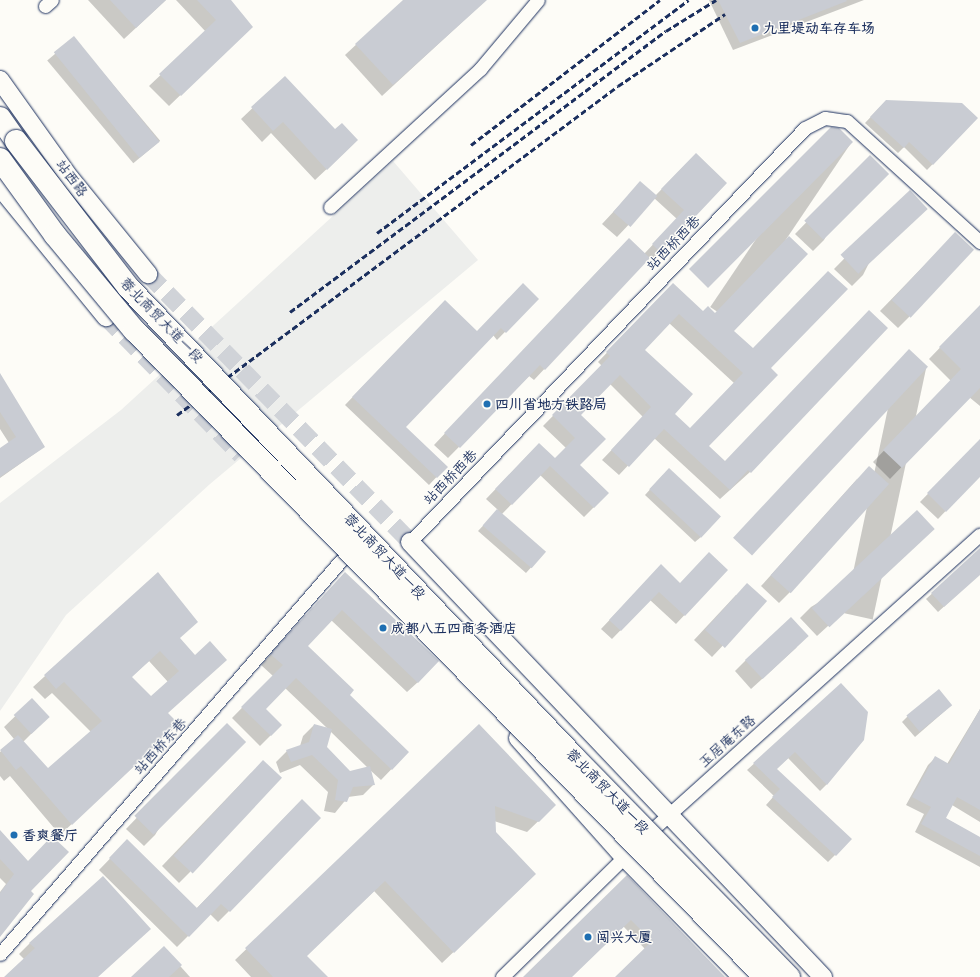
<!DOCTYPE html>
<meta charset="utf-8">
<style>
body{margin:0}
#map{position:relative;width:980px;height:977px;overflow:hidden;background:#fdfcf7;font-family:"Playpen Sans","LXGW WenKai TC",sans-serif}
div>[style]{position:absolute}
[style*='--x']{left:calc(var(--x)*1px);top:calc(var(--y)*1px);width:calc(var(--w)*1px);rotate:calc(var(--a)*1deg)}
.built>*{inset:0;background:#edeeec}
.shadow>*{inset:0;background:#0003;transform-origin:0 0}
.building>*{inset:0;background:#c9ccd3;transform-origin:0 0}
.secondary-tunnel>*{height:18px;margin-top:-9px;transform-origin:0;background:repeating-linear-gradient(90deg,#d0d3d8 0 18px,transparent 0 27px)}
.roads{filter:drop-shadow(0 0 1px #1b2f5e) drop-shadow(0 0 1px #1b2f5e)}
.street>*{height:13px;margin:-6.5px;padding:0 6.5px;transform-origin:6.5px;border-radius:6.5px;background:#fdfcf7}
.secondary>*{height:18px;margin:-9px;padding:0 9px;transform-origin:9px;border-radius:9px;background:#fdfcf7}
.highway>*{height:22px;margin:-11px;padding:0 11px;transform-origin:11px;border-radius:11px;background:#fdfcf7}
.rail>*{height:3px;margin-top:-1.5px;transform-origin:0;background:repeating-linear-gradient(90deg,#1b2f5e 0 6px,transparent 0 9px)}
.bridges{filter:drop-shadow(0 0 1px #1b2f5e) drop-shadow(0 0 1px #1b2f5e)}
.highway-bridge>*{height:22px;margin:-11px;padding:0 11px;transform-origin:11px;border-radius:11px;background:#fdfcf7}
.dots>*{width:11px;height:11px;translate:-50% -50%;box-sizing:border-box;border:2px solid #fdfcf7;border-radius:50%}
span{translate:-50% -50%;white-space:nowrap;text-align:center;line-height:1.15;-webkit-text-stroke:3px #fdfcf7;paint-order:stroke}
.poi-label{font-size:14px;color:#1b2f5e;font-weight:700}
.left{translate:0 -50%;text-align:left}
.street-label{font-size:14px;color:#1b2f5e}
</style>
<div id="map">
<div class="built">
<div style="clip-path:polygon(393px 161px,478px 260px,210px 484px,66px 615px,0 711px,0 503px,121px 410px)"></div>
</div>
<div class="shadow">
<div style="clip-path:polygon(88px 0,166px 0,124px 39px)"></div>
<div style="clip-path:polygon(176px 0,230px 0,240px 38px,169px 106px,149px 86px,206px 32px)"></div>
<div style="clip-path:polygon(404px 0,486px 0,382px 96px,345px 55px)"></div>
<div style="clip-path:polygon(709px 0,864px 0,733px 50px)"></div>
<div style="left:74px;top:38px;width:134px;height:35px;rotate:50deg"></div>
<div style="clip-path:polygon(285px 77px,346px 151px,315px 180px,271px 133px,262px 142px,241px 119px)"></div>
<div style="clip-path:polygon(881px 106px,977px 118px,927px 170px,904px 147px,898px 153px,865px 123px)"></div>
<div style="left:831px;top:128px;width:25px;height:216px;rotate:34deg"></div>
<div style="clip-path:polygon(688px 162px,725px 183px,652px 260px,649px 257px,534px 380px,529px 376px,448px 458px,434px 445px,618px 250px,644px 254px,677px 219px,654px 198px,617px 237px,602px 224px,630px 194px,655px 196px)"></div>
<div style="clip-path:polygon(859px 168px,824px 240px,813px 251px,795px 234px)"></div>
<div style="clip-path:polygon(899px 203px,863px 275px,852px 286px,834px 269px)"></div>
<div style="clip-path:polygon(944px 245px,909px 317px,898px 328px,880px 311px)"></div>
<div style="clip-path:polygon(evenodd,663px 294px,733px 331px,770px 368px,708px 446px,725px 462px,886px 328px,750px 472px,720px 499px,654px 438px,619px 475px,602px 460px,643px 417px,610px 384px,580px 415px,579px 465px,608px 493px,584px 517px,540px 475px,502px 514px,545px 552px,526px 573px,478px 531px,498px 510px,486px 499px,530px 453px,555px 459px,566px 448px,543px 426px,602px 366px,598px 362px,663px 294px,669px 323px,734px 383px,690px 430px,673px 414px,643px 350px,669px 323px)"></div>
<div style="clip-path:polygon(537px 299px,497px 340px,493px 335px,404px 427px,446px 467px,429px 485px,345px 405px,437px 309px,476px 333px)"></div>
<div style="clip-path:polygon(980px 306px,980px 406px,969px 397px,890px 479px,873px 462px,951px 381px,929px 359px)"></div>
<div style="left:898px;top:361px;width:29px;height:258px;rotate:12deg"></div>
<div style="clip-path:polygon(0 375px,44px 447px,0 478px,0 449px,9px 443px,0 429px)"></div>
<div style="clip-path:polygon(980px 440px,980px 475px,938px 519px,920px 502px)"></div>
<div style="clip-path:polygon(663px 475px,701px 537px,695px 542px,645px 495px)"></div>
<div style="clip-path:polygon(858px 478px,790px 592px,779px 603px,761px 586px)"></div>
<div style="clip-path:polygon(922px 540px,817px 636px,800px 618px,811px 607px)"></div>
<div style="clip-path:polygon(980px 550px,980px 574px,938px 612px,926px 599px)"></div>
<div style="clip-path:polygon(727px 570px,676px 624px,650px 600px,612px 639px,601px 629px,653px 574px,680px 584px)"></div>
<div style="clip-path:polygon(evenodd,158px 573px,179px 639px,195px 657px,167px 714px,167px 735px,60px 835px,10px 776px,4px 781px,0 776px,0 752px,14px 739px,4px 727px,32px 700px,37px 728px,23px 742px,48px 770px,91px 732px,52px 693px,45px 699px,33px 687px,158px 573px,149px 661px,168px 682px,151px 697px,131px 677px,149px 661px)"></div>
<div style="clip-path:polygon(evenodd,335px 584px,418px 682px,407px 692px,331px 620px,306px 646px,348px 695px,407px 753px,381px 780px,370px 770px,374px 784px,363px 795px,348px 797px,335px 813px,324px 811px,328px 792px,300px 765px,280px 773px,276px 762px,287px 751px,300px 746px,303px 736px,314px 725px,327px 728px,285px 688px,265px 709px,281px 725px,260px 746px,232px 718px,273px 676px,261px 665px,335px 584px,330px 731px,368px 768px,350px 772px,326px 747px,330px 731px)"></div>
<div style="clip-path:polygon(736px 595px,765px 601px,712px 657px,694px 640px)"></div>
<div style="clip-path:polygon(797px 647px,751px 689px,735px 671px,746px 660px)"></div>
<div style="clip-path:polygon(841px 685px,827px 784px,820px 791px,788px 758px,776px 769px,851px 839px,828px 862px,766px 805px,774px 796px,747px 770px)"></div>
<div style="clip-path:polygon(980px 709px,980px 822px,952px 805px,945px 818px,980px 838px,980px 867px,915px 832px,924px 814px,906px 805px,928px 765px,935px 758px,947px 764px)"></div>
<div style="clip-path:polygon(946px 710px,915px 737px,902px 722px,908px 716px)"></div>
<div style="clip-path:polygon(479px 725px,555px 805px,527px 832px,494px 821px,495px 833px,524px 885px,442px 963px,374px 891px,306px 956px,319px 977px,251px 977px,235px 960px)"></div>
<div style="clip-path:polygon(216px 735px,155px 835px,144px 846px,126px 829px)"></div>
<div style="clip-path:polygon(252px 772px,190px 872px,179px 883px,162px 866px)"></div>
<div style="clip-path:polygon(291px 811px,229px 911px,218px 922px,210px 914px,177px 947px,99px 870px,127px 841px,196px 909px)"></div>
<div style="clip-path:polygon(0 831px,28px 862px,30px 891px,0 935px,0 892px,6px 884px,0 878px)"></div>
<div style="clip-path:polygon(627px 877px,723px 977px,616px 977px,645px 949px,623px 926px,571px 977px,525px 977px)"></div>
<div style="clip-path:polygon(30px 943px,98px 977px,5px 977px,24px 959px,19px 954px)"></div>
<div style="clip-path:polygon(164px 948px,190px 977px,132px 977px)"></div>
</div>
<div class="building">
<div style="clip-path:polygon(110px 0,166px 0,136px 28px)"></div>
<div style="clip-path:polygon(197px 0,231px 0,253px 27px,181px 96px,159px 74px,216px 20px)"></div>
<div style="clip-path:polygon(403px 0,487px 0,393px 85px,355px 44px)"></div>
<div style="clip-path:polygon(718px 0,846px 0,847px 1px,740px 43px)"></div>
<div style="left:74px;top:36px;width:136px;height:26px;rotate:51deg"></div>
<div style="clip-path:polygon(285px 76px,335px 129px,342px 123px,358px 140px,327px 170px,283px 122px,273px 131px,251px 107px)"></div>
<div style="clip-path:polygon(886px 100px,962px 103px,978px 118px,933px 165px,909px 142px,904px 148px,870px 117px)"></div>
<div style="clip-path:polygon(831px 127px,839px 128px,853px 142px,708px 288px,689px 269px)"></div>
<div style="clip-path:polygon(696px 153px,727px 183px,661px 253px,652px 244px,684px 210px,661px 189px)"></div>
<div style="left:870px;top:155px;width:27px;height:93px;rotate:45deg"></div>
<div style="left:640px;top:181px;width:23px;height:41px;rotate:41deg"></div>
<div style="left:910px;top:190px;width:26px;height:95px;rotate:47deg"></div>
<div style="left:955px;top:232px;width:26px;height:93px;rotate:43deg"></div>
<div style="clip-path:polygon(evenodd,789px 236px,808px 254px,734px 331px,753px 348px,828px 271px,848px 289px,771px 368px,778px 375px,709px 446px,725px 461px,869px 310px,888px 328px,751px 473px,748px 470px,730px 490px,664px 429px,629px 467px,611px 450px,651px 407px,620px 375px,581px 415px,606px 439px,580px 465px,609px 493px,594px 508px,550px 466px,512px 505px,495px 489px,539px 443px,555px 458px,575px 438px,552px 415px,610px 356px,606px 352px,673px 283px,703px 311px,708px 306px,715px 313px,789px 236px,679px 314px,743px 373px,690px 428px,675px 414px,693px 394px,645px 350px,679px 314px)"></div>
<div style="clip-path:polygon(629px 238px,650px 258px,545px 370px,540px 365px,460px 448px,444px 433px)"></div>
<div style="clip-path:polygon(523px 283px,539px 299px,506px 333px,501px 328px,406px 427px,448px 467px,437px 478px,352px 397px,445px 300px,477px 331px)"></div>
<div style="clip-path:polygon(980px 305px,980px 388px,902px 468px,883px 450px,961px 369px,939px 347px)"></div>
<div style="left:909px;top:349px;width:26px;height:258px;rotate:43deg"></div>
<div style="clip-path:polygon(0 373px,45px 447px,0 477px,0 448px,16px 437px,0 412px)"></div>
<div style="clip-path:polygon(980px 439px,980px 477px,946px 512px,927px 493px)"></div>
<div style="left:869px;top:466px;width:27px;height:147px;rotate:42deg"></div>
<div style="left:669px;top:468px;width:71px;height:29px;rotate:43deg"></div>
<div style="left:497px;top:509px;width:65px;height:22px;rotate:41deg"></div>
<div style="left:917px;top:510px;width:26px;height:144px;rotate:47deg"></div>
<div style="clip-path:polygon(980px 548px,980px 575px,944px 607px,931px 593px)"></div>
<div style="clip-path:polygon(709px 552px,728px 570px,685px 616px,659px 592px,621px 631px,609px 620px,661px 564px,680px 583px)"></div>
<div style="clip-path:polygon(evenodd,158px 572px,198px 622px,180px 638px,195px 655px,210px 641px,227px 660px,168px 713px,179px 724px,72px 825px,21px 766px,16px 770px,0 750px,18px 735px,48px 768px,102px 721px,64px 682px,56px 689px,44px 675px,158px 572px,160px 651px,179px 671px,151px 696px,132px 677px,160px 651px)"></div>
<div style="clip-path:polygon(345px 572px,439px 661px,418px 683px,342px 610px,308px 646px,354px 690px,350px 695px,409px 752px,392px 770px,296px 678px,266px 709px,282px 725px,271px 736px,241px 707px,283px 665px,270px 654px)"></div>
<div style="left:747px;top:583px;width:27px;height:63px;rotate:42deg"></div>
<div style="left:791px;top:617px;width:26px;height:63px;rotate:47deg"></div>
<div style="clip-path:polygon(841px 683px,868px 712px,864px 740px,827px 785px,795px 752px,777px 769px,852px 839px,836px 856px,772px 797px,780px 789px,753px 763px)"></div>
<div style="left:939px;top:689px;width:21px;height:42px;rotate:51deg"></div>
<div style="left:32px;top:698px;width:26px;height:25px;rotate:47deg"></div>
<div style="clip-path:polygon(980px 709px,980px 810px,957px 797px,946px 818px,980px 837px,980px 856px,921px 824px,931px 807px,912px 797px,935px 756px,949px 764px)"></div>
<div style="left:227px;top:723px;width:27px;height:131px;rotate:45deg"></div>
<div style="clip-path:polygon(314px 724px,332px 729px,327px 747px,350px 771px,370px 766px,375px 785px,353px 787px,347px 802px,335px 800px,338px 780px,312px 755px,291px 762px,286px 750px,309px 742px)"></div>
<div style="clip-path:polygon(479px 724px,556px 805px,539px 822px,495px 806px,496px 832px,536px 874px,454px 953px,385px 881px,307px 956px,328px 977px,273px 977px,245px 948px)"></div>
<div style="left:263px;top:760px;width:26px;height:131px;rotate:43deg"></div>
<div style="clip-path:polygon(302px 799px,321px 818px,230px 912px,221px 904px,189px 937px,109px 858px,127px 839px,197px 908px)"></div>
<div style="clip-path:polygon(0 830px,28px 861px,52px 836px,69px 852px,31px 891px,34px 894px,0 937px,0 893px,14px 874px,0 859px)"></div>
<div style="clip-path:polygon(627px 875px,725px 977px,615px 977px,652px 941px,631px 920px,572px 977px,523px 977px)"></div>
<div style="clip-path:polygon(103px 876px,151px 929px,98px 977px,4px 977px,35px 948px,29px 943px)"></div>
<div style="clip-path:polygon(164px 946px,182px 965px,169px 977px,131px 977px)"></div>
</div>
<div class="secondary-tunnel">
<div style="--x:148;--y:274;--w:375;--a:45.6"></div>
<div style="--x:106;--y:317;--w:193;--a:45.6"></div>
</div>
<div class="roads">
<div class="street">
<div style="--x:45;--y:6;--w:9;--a:-41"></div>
<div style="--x:330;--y:207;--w:204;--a:-42.6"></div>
<div style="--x:480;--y:69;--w:90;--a:-50"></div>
<div style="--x:410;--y:542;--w:572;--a:-46.35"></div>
<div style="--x:805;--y:128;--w:22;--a:-27"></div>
<div style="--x:825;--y:118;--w:22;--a:8"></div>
<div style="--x:847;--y:121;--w:180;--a:42.3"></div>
<div style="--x:644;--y:837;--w:452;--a:-42"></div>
<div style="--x:0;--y:954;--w:524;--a:-49.1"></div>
<div style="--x:502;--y:977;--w:180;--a:-44.5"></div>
</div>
<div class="secondary">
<div style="--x:0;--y:80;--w:120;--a:54.5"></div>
<div style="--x:70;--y:178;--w:124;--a:50.9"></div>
<div style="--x:0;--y:187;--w:168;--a:50.8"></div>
<div style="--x:410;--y:542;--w:600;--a:46.49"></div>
<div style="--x:518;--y:738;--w:159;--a:48.3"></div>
<div style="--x:624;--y:857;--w:168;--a:45.5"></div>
</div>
<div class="highway">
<div style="--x:0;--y:118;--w:28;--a:55"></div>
</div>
</div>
<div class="rail">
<div style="--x:471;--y:145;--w:238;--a:-37.5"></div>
<div style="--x:377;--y:233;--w:389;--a:-36.8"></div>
<div style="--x:290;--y:312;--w:469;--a:-36.8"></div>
<div style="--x:666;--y:31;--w:59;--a:-31.8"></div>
<div style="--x:177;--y:415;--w:550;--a:-36.72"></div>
<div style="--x:618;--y:86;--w:129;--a:-33.9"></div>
</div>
<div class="bridges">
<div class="highway-bridge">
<div style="--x:16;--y:141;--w:185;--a:52.5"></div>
<div style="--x:129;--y:288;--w:647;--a:46.5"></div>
<div style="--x:574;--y:757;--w:308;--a:45.7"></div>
<div style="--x:0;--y:159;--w:94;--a:54.1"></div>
<div style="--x:55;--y:235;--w:124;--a:50.3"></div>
<div style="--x:134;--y:330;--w:904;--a:45.72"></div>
</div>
</div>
<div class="dots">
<div style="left:755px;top:28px;background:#1f6fb2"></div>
<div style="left:487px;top:404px;background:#1f6fb2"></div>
<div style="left:383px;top:628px;background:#1f6fb2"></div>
<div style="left:14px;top:835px;background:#1f6fb2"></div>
<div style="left:588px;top:937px;background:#1f6fb2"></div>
</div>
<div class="poi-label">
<span class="left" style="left:763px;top:28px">九里堤动车存车场</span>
<span class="left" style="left:495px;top:404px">四川省地方铁路局</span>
<span class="left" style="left:391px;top:628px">成都八五四商务酒店</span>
<span class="left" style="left:22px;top:835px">香爽餐厅</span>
<span class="left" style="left:596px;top:937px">闯兴大厦</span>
</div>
<div class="street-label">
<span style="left:72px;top:178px;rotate:53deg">站西路</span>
<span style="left:673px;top:243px;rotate:-46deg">站西桥西巷</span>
<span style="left:162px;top:320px;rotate:46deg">蓉北商贸大道一段</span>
<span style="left:450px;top:477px;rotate:-46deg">站西桥西巷</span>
<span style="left:385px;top:556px;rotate:47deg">蓉北商贸大道一段</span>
<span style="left:727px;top:741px;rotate:-42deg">玉居庵东路</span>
<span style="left:160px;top:746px;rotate:-48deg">站西桥东巷</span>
<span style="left:608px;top:791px;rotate:46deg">蓉北商贸大道一段</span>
</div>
</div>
